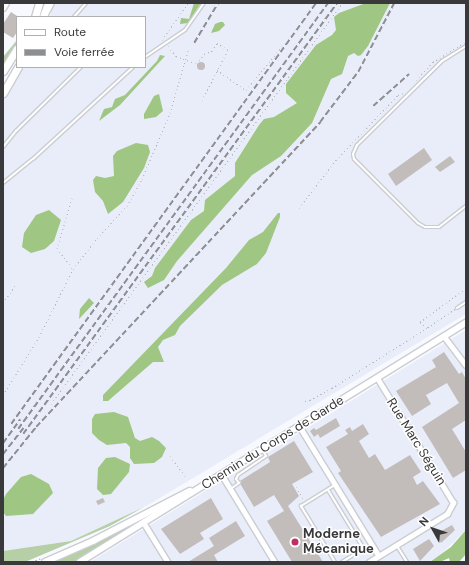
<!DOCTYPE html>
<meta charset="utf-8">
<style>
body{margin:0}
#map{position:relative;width:469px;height:565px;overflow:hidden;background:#f7f9fe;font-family:"DM Sans",sans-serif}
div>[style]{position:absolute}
.built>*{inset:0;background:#e8edf9}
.green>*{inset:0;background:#b6cfa6}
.forest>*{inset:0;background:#9fc683}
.building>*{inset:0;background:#c2bdba}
.round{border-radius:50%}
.path>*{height:1px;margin-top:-0.5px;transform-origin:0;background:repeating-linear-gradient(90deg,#afb1b5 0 1px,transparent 0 4px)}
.roads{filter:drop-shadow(1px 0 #cbcdd2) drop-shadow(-1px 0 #cbcdd2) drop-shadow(0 1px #cbcdd2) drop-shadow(0 -1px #cbcdd2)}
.service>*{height:2px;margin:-1px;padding:0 1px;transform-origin:1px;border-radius:1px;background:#fff}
.minor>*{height:4.5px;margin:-2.25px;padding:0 2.25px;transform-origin:2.25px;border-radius:2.25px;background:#fff}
.tertiary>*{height:5.5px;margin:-2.75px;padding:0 2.75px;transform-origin:2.75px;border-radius:2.75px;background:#fff}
.primary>*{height:7px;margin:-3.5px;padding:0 3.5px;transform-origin:3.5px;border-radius:3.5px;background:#fff}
.rail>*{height:1.5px;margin-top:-0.75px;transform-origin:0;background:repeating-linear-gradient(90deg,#8d8e91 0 6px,transparent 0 9px)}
.dots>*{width:11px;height:11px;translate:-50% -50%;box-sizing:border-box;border:2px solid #fff;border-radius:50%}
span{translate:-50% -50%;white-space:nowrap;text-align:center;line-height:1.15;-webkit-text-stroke:3px #fff;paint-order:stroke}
.street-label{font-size:13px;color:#39393b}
.poi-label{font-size:13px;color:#39393b;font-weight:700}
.left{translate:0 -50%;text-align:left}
.frame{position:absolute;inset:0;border:4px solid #39393b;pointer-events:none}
.legend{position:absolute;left:16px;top:16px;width:130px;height:52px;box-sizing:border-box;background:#fff;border:1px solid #b0b0b1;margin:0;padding:5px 7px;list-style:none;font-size:12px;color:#39393b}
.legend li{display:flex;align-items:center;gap:8px;height:20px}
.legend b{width:20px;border:1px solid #b0b0b1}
.north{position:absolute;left:413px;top:509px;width:40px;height:40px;-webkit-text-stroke:3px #fff;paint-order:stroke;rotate:310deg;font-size:11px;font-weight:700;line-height:16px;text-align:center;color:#39393b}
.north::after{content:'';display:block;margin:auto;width:14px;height:18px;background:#39393b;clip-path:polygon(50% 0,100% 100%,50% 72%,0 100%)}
</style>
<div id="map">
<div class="built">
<div style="clip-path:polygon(53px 3px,466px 3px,466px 314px,148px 505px,71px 541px,3px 551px,3px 99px,22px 67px,145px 67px,145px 17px,50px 17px)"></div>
<div style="clip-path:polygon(466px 330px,466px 530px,433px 562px,90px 562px)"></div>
</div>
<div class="green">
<div style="clip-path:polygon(17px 40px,17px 47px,3px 68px,3px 57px)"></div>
<div style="clip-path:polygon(144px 507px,110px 526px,25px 562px,3px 562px,3px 551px,71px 541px)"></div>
<div style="clip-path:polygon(146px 516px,147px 518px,75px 562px,53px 562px)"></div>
</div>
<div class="forest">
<div style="clip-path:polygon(194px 3px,201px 3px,188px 23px,180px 24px,181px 18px,189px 19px)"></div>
<div style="clip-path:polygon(366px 3px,390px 3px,368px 46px,361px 55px,358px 56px,354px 53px,348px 56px,342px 74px,331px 79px,312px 123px,281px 156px,252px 175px,177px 261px,164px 280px,148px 288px,144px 282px,152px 276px,155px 268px,191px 220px,204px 211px,205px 200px,235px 176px,235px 163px,259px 125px,264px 119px,274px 117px,297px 103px,286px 93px,286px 84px,316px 45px,332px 35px,336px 30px,334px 17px,339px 13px)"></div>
<div style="clip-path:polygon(220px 22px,223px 22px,225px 25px,219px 31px,211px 33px,215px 24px)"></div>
<div style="clip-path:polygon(160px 55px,165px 56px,120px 105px,99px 121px,104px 109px,112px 107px,115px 99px,125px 95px,157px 61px)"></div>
<div style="clip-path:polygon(159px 94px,163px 111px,156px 117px,144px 119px,144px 114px,154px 96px)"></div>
<div style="clip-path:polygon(136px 143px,148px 145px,150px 152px,144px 168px,123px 202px,108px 214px,103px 201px,95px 192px,93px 180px,96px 176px,105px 178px,114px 176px,113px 156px,117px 151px)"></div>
<div style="clip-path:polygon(49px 210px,61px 220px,54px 241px,45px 249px,31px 253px,22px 247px,24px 233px,36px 215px)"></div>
<div style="clip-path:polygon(278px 213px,280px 213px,280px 217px,266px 253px,257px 264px,222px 285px,180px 326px,175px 335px,163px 340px,158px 347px,164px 362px,153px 362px,108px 401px,103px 401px,103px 395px,226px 268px,249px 240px,263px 232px)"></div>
<div style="clip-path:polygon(89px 298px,94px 303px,79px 319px,80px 309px)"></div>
<div style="clip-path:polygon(114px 412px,128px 417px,135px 438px,140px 441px,152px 437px,159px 441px,166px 448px,162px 457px,154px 463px,134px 464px,130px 458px,130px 447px,126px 443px,107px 445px,99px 440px,92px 433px,92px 419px,95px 414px)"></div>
<div style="clip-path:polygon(115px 457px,130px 464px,129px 472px,111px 494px,103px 495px,97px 489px,98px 468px,106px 458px)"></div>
<div style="clip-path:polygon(31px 474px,49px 484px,53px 493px,33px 514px,6px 516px,3px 512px,3px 500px,6px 494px,21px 477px)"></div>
<div style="clip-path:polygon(466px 530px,466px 554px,459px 562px,450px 562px,449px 558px,440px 562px,430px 562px,451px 547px)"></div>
</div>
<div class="building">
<div style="clip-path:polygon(11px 12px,17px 16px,17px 32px,13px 38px,3px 32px,3px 24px)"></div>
<div class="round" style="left:197px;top:62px;width:8px;height:8px"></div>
<div style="clip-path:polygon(424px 148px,432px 160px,396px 186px,388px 174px)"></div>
<div style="clip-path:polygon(450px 156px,455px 162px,440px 172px,435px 167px)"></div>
<div style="clip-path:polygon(444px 352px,459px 374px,462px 372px,466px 379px,466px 420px,452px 429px,466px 452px,466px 470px,453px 478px,422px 427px,459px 403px,447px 383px,426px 395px,431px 404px,412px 416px,396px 391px,436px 367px,432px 360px)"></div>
<div style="clip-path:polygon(336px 418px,340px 426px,320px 438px,318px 434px,314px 437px,310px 431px,314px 428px,316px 430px)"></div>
<div style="clip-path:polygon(363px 424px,369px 434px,359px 441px,369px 458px,375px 454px,385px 470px,410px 455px,421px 472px,413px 477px,417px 485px,423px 481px,440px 504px,381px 537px,338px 473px,341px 471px,326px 447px,348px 434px,345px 430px,350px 427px,352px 431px)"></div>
<div style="clip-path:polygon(294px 441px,313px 472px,292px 484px,299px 496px,288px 506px,323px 562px,292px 562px,267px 521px,284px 511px,274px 495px,254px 507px,241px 485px,240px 481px,270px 462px,268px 457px)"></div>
<div style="clip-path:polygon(103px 498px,105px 502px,98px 505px,96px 501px)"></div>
<div style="clip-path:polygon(211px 498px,223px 519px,200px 533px,204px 539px,180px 554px,161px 529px)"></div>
<div style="clip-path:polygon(236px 521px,245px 536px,214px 555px,218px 562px,188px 562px,214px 546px,209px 538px)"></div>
<div style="clip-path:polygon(452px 525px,455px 530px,441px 543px,436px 534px)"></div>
<div style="clip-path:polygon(429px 539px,434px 546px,420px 561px,413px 549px)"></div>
</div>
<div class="path">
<div style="left:162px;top:40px;width:45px;rotate:-54.9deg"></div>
<div style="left:168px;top:46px;width:13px;rotate:51deg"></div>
<div style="left:176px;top:56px;width:22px;rotate:21deg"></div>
<div style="left:197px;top:64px;width:12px;rotate:-55deg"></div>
<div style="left:204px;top:54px;width:9px;rotate:-21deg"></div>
<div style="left:212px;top:51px;width:9px;rotate:-58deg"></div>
<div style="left:217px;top:43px;width:13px;rotate:32deg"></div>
<div style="left:228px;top:50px;width:56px;rotate:117.5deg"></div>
<div style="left:217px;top:70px;width:35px;rotate:35deg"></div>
<div style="left:246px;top:90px;width:60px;rotate:-50.4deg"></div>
<div style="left:416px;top:80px;width:25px;rotate:-47deg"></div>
<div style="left:433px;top:62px;width:39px;rotate:-32deg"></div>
<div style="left:72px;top:198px;width:52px;rotate:106.7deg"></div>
<div style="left:57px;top:248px;width:26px;rotate:53deg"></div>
<div style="left:299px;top:208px;width:61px;rotate:-52.4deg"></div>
<div style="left:336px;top:160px;width:90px;rotate:-46.4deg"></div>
<div style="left:398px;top:95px;width:6px;rotate:-18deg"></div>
<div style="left:3px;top:303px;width:21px;rotate:-55deg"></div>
<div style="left:455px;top:309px;width:34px;rotate:146deg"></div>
<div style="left:427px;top:328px;width:9px;rotate:-139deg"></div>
<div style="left:420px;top:322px;width:57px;rotate:-36.5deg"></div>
<div style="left:3px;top:395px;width:68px;rotate:-58.2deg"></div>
<div style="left:39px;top:337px;width:76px;rotate:-63.4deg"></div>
<div style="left:73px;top:269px;width:39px;rotate:-52deg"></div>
<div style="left:97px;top:238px;width:44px;rotate:-46.8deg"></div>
<div style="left:127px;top:206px;width:31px;rotate:-61deg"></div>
<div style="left:142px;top:179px;width:72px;rotate:-67deg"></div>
<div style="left:170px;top:113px;width:65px;rotate:-73.8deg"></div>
<div style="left:305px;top:401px;width:5px;rotate:-11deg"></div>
<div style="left:310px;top:400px;width:25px;rotate:-29deg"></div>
<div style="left:332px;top:388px;width:112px;rotate:-32.3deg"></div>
<div style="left:51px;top:404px;width:495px;rotate:-54deg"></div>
<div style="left:170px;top:456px;width:25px;rotate:53deg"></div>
<div style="left:296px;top:487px;width:15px;rotate:58deg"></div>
<div style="left:32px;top:562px;width:10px;rotate:-24deg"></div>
<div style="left:449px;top:562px;width:25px;rotate:-47deg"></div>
</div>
<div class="roads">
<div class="service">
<div style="left:49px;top:11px;width:9px;rotate:-63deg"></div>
<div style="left:74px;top:17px;width:18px;rotate:-49deg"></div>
<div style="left:466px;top:46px;width:28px;rotate:148deg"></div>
<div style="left:442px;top:61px;width:120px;rotate:135.3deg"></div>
<div style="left:357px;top:145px;width:10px;rotate:114deg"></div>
<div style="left:353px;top:154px;width:5px;rotate:79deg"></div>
<div style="left:354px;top:159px;width:91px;rotate:45deg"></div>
<div style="left:418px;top:223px;width:8px;rotate:30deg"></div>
<div style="left:425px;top:227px;width:14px"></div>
<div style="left:439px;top:227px;width:34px;rotate:-38deg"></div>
<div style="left:145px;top:57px;width:48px;rotate:-34deg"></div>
<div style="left:185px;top:30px;width:33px;rotate:-55deg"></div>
<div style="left:3px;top:147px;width:21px;rotate:-51deg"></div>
<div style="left:16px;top:131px;width:91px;rotate:-44.6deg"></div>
<div style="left:3px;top:183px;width:38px;rotate:-39deg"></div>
<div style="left:33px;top:159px;width:136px;rotate:-42.6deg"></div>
<div style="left:457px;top:308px;width:11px;rotate:-34deg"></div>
<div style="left:232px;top:488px;width:9px;rotate:-36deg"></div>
<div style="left:239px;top:483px;width:5px;rotate:-127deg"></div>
<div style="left:236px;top:479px;width:4px;rotate:-63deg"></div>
<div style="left:238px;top:475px;width:34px;rotate:-34deg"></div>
<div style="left:266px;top:456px;width:6px;rotate:-121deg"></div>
<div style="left:328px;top:490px;width:66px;rotate:58.7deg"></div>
<div style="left:362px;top:546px;width:5px;rotate:112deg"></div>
<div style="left:360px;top:551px;width:21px;rotate:149deg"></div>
<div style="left:397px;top:546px;width:19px;rotate:58deg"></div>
<div style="left:335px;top:562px;width:66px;rotate:-121.3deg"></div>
<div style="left:301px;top:506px;width:40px;rotate:-32deg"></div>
</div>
<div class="minor">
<div style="left:3px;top:8px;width:6px;rotate:-59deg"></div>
<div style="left:444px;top:336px;width:36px;rotate:53deg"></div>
<div style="left:300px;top:427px;width:151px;rotate:58.5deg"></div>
<div style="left:222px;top:475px;width:102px;rotate:58.7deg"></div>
<div style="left:144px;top:523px;width:46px;rotate:58.4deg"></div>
<div style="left:369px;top:562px;width:92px;rotate:-31.6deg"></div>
<div style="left:447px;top:514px;width:13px;rotate:-61deg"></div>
<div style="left:453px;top:503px;width:146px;rotate:-121.3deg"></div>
</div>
<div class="tertiary">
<div style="left:45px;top:562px;width:52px;rotate:-23.6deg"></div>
<div style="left:93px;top:541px;width:109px;rotate:-27.3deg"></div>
<div style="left:80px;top:562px;width:454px;rotate:-31.8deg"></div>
</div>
<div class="primary">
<div style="left:35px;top:17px;width:15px;rotate:-74deg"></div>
<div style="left:43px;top:17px;width:15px;rotate:-70deg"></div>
<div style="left:3px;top:71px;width:26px;rotate:-58deg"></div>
<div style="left:3px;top:93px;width:30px;rotate:-60deg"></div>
</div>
</div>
<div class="rail">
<div style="left:194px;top:43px;width:47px;rotate:-59deg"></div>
<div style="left:373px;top:106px;width:48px;rotate:-41.6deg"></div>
<div style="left:11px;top:424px;width:520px;rotate:-54.08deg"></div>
<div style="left:18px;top:429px;width:527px;rotate:-53.96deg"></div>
<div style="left:23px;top:434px;width:533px;rotate:-53.93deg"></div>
<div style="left:3px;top:443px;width:29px;rotate:-54deg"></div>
<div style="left:3px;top:454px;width:36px;rotate:-52deg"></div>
<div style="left:3px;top:468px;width:53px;rotate:-51.2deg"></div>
<div style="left:36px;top:427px;width:417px;rotate:-47deg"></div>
<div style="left:320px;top:122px;width:63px;rotate:-52.8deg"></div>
<div style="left:358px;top:72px;width:78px;rotate:-62.4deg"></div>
</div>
<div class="dots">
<div style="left:295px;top:542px;background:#bd3064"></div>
</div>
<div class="street-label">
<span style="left:416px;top:442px;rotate:58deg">Rue Marc Séguin</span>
<span style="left:273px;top:443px;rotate:-32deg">Chemin du Corps de Garde</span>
</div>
<div class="poi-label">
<span class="left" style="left:303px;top:542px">Moderne<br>Mécanique</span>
</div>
<div class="frame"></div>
<ul class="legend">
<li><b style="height:5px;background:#fff"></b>Route</li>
<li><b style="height:5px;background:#8d8e91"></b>Voie ferrée</li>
</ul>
<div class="north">N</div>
</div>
